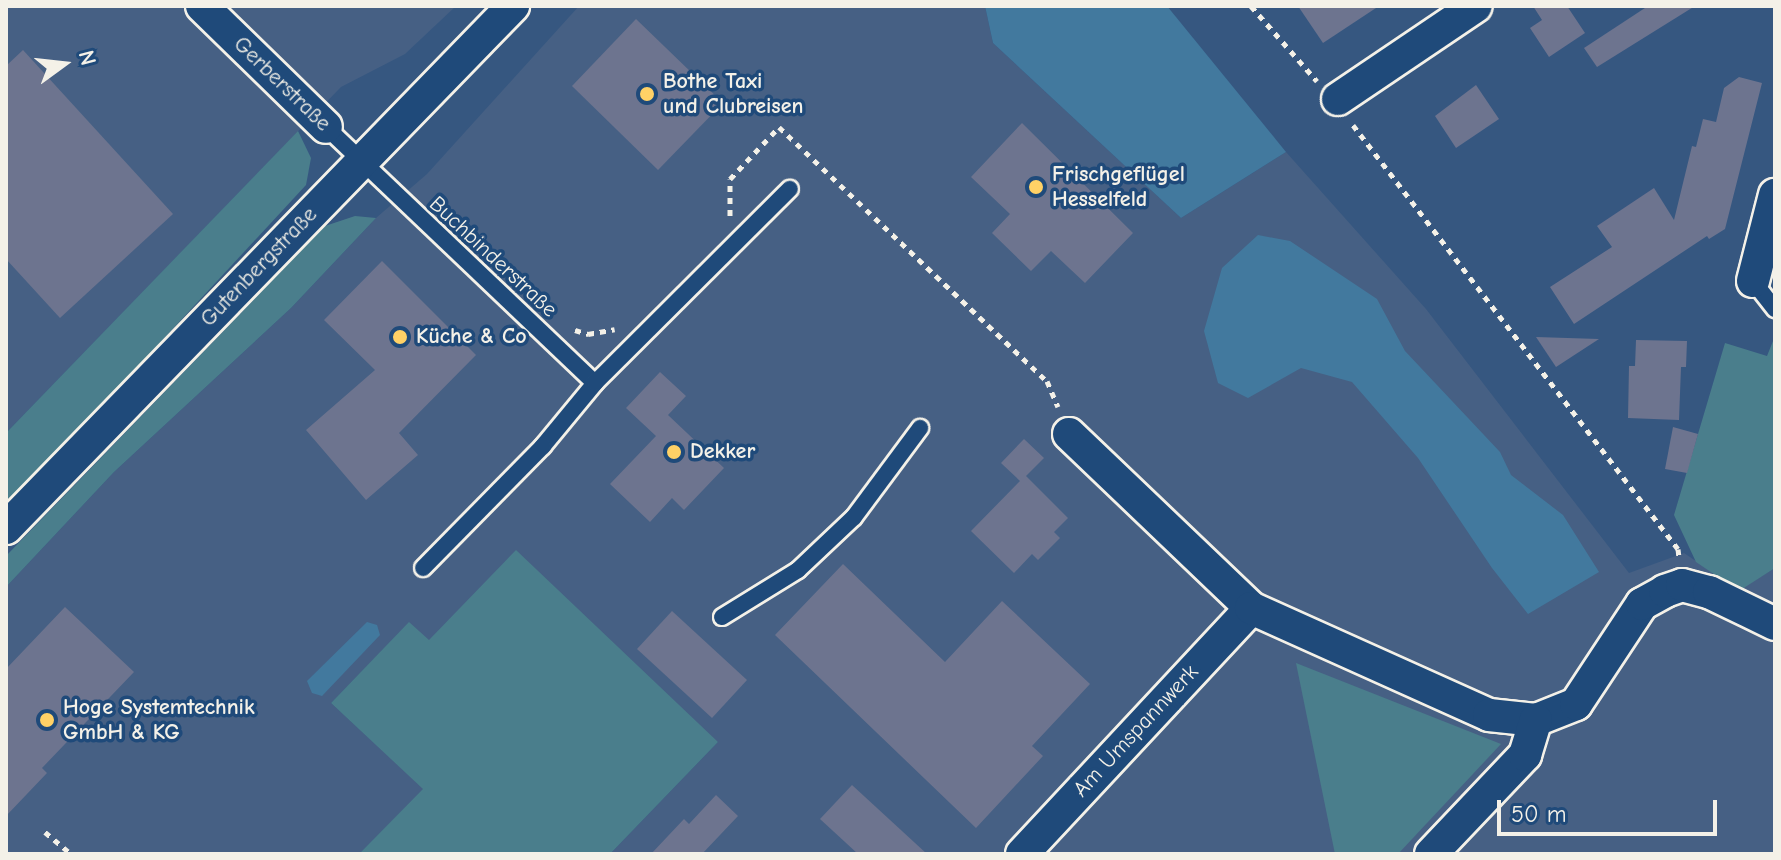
<!DOCTYPE html>
<meta charset="utf-8">
<style>
body{margin:0}
#map{position:relative;width:1781px;height:860px;overflow:hidden;background:#365780;font-family:"Comic Neue",sans-serif}
div>[style]{position:absolute}
.built>*{inset:0;background:#466084}
.green>*{inset:0;background:#4a7e8c}
.water>*{inset:0;background:#42799e}
.building>*{inset:0;background:#6d748f}
.path>*{height:5px;margin-top:-2.5px;transform-origin:0;background:repeating-linear-gradient(90deg,#f4f1e8 0 6px,transparent 0 12px)}
.roads{filter:drop-shadow(2px 0 #f4f1e8) drop-shadow(-2px 0 #f4f1e8) drop-shadow(0 2px #f4f1e8) drop-shadow(0 -2px #f4f1e8)}
.service>*{height:16px;margin:-8px;padding:0 8px;transform-origin:8px;border-radius:8px;background:#1f4a7a}
.minor>*{height:32px;margin:-16px;padding:0 16px;transform-origin:16px;border-radius:16px;background:#1f4a7a}
.dots>*{width:22px;height:22px;translate:-50% -50%;box-sizing:border-box;border:4px solid #1f4a7a;border-radius:50%}
span{translate:-50% -50%;white-space:nowrap;text-align:center;line-height:1.15;-webkit-text-stroke:7px #1f4a7a;paint-order:stroke}
.poi-label{font-size:22px;color:#f4f1e8;font-weight:700}
.left{translate:0 -50%;text-align:left}
.street-label{font-size:22px;color:#f4f1e8}
.frame{position:absolute;inset:0;border:8px solid #f4f1e8;pointer-events:none}
.north{position:absolute;left:24px;top:24px;width:80px;height:80px;-webkit-text-stroke:6px #1f4a7a;paint-order:stroke;rotate:75deg;font-size:22px;font-weight:700;line-height:32px;text-align:center;color:#f4f1e8}
.north::after{content:'';display:block;margin:auto;width:28px;height:36px;background:#f4f1e8;clip-path:polygon(50% 0,100% 100%,50% 72%,0 100%)}
.scale{position:absolute;left:1497px;top:800px;width:220px;height:36px;box-sizing:border-box;border:4px solid #f4f1e8;border-top:0;padding-left:10px;font-size:24px;line-height:28px;white-space:nowrap;color:#f4f1e8;-webkit-text-stroke:6px #1f4a7a;paint-order:stroke}
</style>
<div id="map">
<div class="built">
<div style="clip-path:polygon(6px 6px,456px 6px,405px 54px,341px 87px,6px 433px)"></div>
<div style="clip-path:polygon(579px 6px,985px 6px,993px 43px,1181px 218px,1286px 152px,1426px 309px,1629px 573px,1684px 553px,1739px 590px,1775px 568px,1775px 854px,610px 854px,718px 742px,428px 641px,409px 623px,331px 703px,424px 789px,359px 854px,6px 854px,6px 587px,114px 472px,291px 308px,376px 218px,427px 174px)"></div>
</div>
<div class="green">
<div style="clip-path:polygon(298px 131px,311px 158px,306px 185px,6px 509px,6px 433px)"></div>
<div style="clip-path:polygon(355px 216px,376px 218px,291px 308px,114px 472px,6px 587px,6px 556px,325px 226px)"></div>
<div style="clip-path:polygon(1775px 336px,1775px 568px,1739px 591px,1696px 562px,1674px 515px,1725px 343px,1767px 356px)"></div>
<div style="clip-path:polygon(516px 550px,718px 742px,610px 854px,359px 854px,423px 789px,331px 703px,409px 622px,429px 640px)"></div>
<div style="clip-path:polygon(1296px 663px,1501px 744px,1398px 854px,1335px 854px)"></div>
</div>
<div class="water">
<div style="clip-path:polygon(985px 6px,1167px 6px,1286px 152px,1181px 218px,993px 43px)"></div>
<div style="clip-path:polygon(1258px 235px,1290px 241px,1377px 299px,1405px 351px,1500px 452px,1511px 475px,1563px 515px,1599px 572px,1528px 614px,1492px 568px,1418px 458px,1352px 382px,1301px 368px,1248px 398px,1218px 383px,1204px 331px,1222px 268px)"></div>
<div style="clip-path:polygon(367px 622px,377px 625px,380px 635px,322px 696px,312px 693px,307px 681px)"></div>
</div>
<div class="building">
<div style="clip-path:polygon(1298px 6px,1379px 6px,1323px 43px)"></div>
<div style="clip-path:polygon(1533px 6px,1567px 6px,1585px 33px,1549px 57px,1530px 28px,1542px 20px)"></div>
<div style="clip-path:polygon(1648px 6px,1695px 6px,1597px 67px,1584px 48px)"></div>
<div style="clip-path:polygon(636px 19px,723px 103px,658px 170px,572px 86px)"></div>
<div style="clip-path:polygon(23px 50px,173px 214px,60px 318px,6px 259px,6px 66px)"></div>
<div style="clip-path:polygon(1739px 77px,1762px 83px,1725px 229px,1709px 239px,1707px 236px,1574px 324px,1550px 287px,1612px 247px,1597px 226px,1654px 188px,1674px 220px,1692px 146px,1696px 147px,1703px 119px,1716px 122px,1724px 88px)"></div>
<div style="clip-path:polygon(1476px 85px,1499px 119px,1456px 148px,1435px 116px)"></div>
<div style="clip-path:polygon(1022px 123px,1133px 233px,1085px 283px,1051px 251px,1031px 271px,992px 233px,1010px 214px,971px 177px)"></div>
<div style="clip-path:polygon(382px 261px,476px 355px,399px 433px,418px 455px,366px 500px,306px 430px,375px 370px,324px 320px)"></div>
<div style="clip-path:polygon(1536px 337px,1599px 339px,1556px 367px)"></div>
<div style="clip-path:polygon(1636px 340px,1687px 341px,1686px 367px,1681px 367px,1679px 420px,1628px 418px,1629px 366px,1635px 366px)"></div>
<div style="clip-path:polygon(660px 372px,686px 396px,668px 415px,724px 468px,684px 510px,672px 498px,650px 522px,610px 484px,656px 436px,626px 408px)"></div>
<div style="clip-path:polygon(1673px 427px,1698px 434px,1687px 473px,1665px 469px)"></div>
<div style="clip-path:polygon(1024px 439px,1044px 458px,1026px 476px,1068px 518px,1054px 532px,1060px 538px,1038px 560px,1032px 554px,1014px 573px,971px 531px,1020px 481px,1001px 463px)"></div>
<div style="clip-path:polygon(843px 564px,945px 662px,1002px 601px,1090px 684px,1032px 746px,1043px 756px,976px 828px,775px 635px)"></div>
<div style="clip-path:polygon(65px 607px,134px 672px,42px 768px,47px 773px,6px 816px,6px 669px)"></div>
<div style="clip-path:polygon(672px 611px,747px 680px,712px 718px,637px 649px)"></div>
<div style="clip-path:polygon(852px 785px,927px 854px,858px 854px,820px 819px)"></div>
<div style="clip-path:polygon(716px 795px,738px 816px,702px 854px,651px 854px,684px 819px,689px 824px)"></div>
</div>
<div class="path">
<div style="left:1251px;top:6px;width:100px;rotate:48.7deg"></div>
<div style="left:1353px;top:125px;width:534px;rotate:52.53deg"></div>
<div style="left:1678px;top:549px;width:8px;rotate:83deg"></div>
<div style="left:730px;top:216px;width:37px;rotate:-90deg"></div>
<div style="left:730px;top:179px;width:71px;rotate:-46.7deg"></div>
<div style="left:779px;top:127px;width:369px;rotate:43.5deg"></div>
<div style="left:1047px;top:381px;width:28px;rotate:67deg"></div>
<div style="left:575px;top:330px;width:14px;rotate:17deg"></div>
<div style="left:588px;top:334px;width:27px;rotate:-10deg"></div>
<div style="left:45px;top:832px;width:34px;rotate:40deg"></div>
</div>
<div class="roads">
<div class="service">
<div style="left:326px;top:127px;width:371px;rotate:43.6deg"></div>
<div style="left:595px;top:383px;width:82px;rotate:129.5deg"></div>
<div style="left:543px;top:446px;width:171px;rotate:134.5deg"></div>
<div style="left:1753px;top:281px;width:36px;rotate:52deg"></div>
<div style="left:595px;top:383px;width:275px;rotate:-44.9deg"></div>
<div style="left:722px;top:617px;width:89px;rotate:-31.7deg"></div>
<div style="left:798px;top:570px;width:77px;rotate:-43.4deg"></div>
<div style="left:854px;top:517px;width:111px;rotate:-53.4deg"></div>
</div>
<div class="minor">
<div style="left:202px;top:6px;width:173px;rotate:44.3deg"></div>
<div style="left:1338px;top:99px;width:166px;rotate:-34deg"></div>
<div style="left:1753px;top:281px;width:89px;rotate:-75.7deg"></div>
<div style="left:1069px;top:434px;width:252px;rotate:43.7deg"></div>
<div style="left:6px;top:528px;width:728px;rotate:-45.84deg"></div>
<div style="left:1022px;top:854px;width:336px;rotate:-47deg"></div>
<div style="left:1251px;top:608px;width:261px;rotate:24.2deg"></div>
<div style="left:1489px;top:715px;width:47px;rotate:6.1deg"></div>
<div style="left:1536px;top:720px;width:43px;rotate:-21.8deg"></div>
<div style="left:1576px;top:704px;width:120px;rotate:-56.6deg"></div>
<div style="left:1642px;top:604px;width:26px;rotate:-29deg"></div>
<div style="left:1665px;top:591px;width:18px;rotate:-19deg"></div>
<div style="left:1682px;top:585px;width:28px;rotate:15deg"></div>
<div style="left:1709px;top:592px;width:73px;rotate:25.9deg"></div>
<div style="left:1431px;top:854px;width:137px;rotate:-46.5deg"></div>
<div style="left:1525px;top:755px;width:37px;rotate:-73deg"></div>
</div>
</div>
<div class="dots">
<div style="left:647px;top:94px;background:#ffd166"></div>
<div style="left:1036px;top:187px;background:#ffd166"></div>
<div style="left:400px;top:337px;background:#ffd166"></div>
<div style="left:674px;top:452px;background:#ffd166"></div>
<div style="left:47px;top:720px;background:#ffd166"></div>
</div>
<div class="poi-label">
<span class="left" style="left:663px;top:94px">Bothe Taxi<br>und Clubreisen</span>
<span class="left" style="left:1052px;top:187px">Frischgeflügel<br>Hesselfeld</span>
<span class="left" style="left:416px;top:337px">Küche &amp; Co</span>
<span class="left" style="left:690px;top:452px">Dekker</span>
<span class="left" style="left:63px;top:720px">Hoge Systemtechnik<br>GmbH &amp; KG</span>
</div>
<div class="street-label">
<span style="left:282px;top:84px;rotate:44deg">Gerberstraße</span>
<span style="left:493px;top:257px;rotate:43deg">Buchbinderstraße</span>
<span style="left:259px;top:267px;rotate:-46deg">Gutenbergstraße</span>
<span style="left:1136px;top:731px;rotate:-47deg">Am Umspannwerk</span>
</div>
<div class="frame"></div>
<div class="north">N</div>
<div class="scale">50 m</div>
</div>
